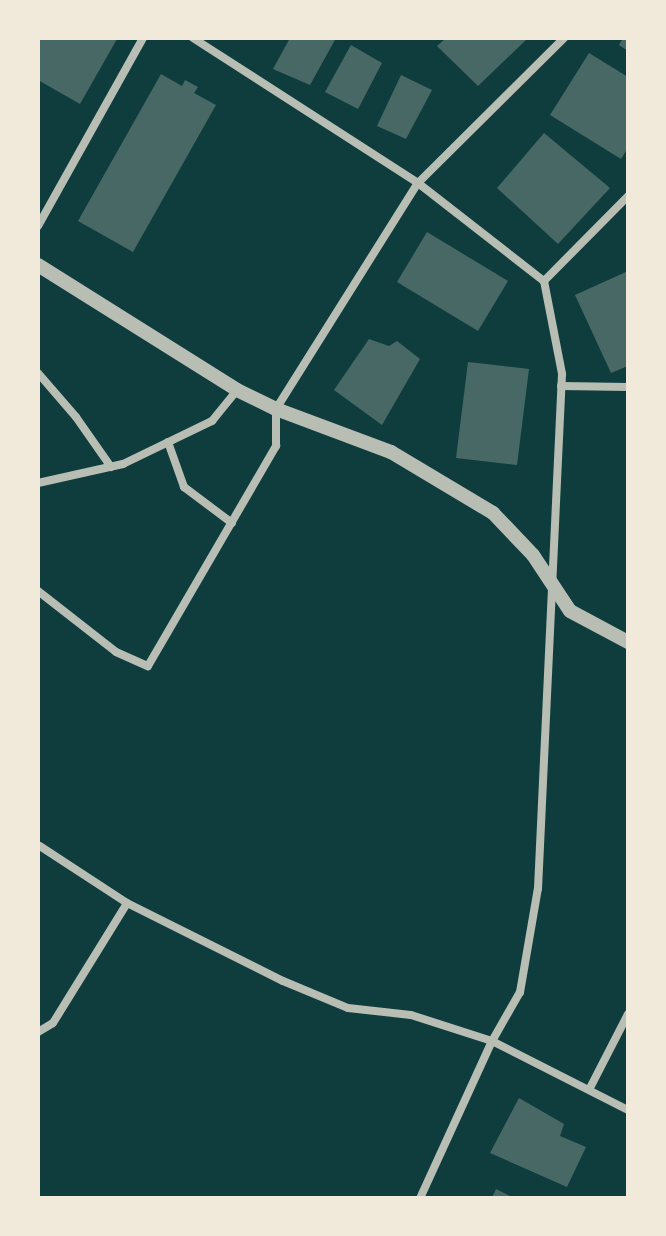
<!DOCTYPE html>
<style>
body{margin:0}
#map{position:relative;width:666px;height:1236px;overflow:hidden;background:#0f3d3e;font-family:Karla,sans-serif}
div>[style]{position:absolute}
.building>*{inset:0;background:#486865}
.minor>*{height:8px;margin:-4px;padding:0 4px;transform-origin:4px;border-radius:4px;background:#b8beb3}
.tertiary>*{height:14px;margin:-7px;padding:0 7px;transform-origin:7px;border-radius:7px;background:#b8beb3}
span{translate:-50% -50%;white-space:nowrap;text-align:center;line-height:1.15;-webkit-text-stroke:6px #f1e9da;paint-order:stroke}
.frame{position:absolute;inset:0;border:40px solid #f1e9da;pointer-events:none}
</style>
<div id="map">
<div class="building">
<div style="clip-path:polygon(38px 38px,115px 38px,117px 39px,80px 104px,38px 80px)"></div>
<div style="clip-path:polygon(290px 38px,336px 38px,310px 85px,273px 69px)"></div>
<div style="clip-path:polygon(446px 38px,528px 38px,478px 86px,437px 46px)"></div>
<div style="clip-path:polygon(623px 38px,628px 38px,628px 51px,619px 45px)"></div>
<div style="clip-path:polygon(351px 45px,382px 63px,358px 109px,325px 92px)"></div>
<div style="clip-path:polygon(589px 53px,628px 77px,628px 148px,621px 159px,550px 115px)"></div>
<div style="clip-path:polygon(161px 74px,182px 86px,185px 80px,198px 87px,194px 93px,216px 105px,133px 252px,78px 221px)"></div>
<div style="clip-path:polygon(401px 75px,432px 90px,406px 139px,377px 126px)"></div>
<div style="clip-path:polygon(544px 133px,610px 188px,558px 244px,497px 188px)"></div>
<div style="clip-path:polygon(427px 232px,508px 281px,478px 331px,397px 282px)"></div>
<div style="clip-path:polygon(628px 271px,628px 366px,611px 373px,575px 295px)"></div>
<div style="clip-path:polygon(369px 339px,389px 346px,397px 341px,420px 359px,382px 425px,334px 390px)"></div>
<div style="clip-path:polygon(468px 362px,529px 369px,517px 465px,456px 458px)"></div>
<div style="clip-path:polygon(519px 1098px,564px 1124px,560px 1136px,586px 1147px,567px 1187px,490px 1153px)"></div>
<div style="clip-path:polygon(496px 1189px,514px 1198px,492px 1198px)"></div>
</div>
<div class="minor">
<div style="left:193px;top:38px;width:268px;rotate:32.8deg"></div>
<div style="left:418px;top:183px;width:160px;rotate:37.9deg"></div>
<div style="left:544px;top:281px;width:95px;rotate:79deg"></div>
<div style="left:562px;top:374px;width:515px;rotate:92.67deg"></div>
<div style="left:538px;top:888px;width:106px;rotate:99.8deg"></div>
<div style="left:520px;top:992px;width:56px;rotate:119.7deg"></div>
<div style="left:492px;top:1041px;width:173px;rotate:114.6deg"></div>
<div style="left:38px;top:226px;width:215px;rotate:-60.8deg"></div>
<div style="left:544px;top:281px;width:120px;rotate:-45.3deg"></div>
<div style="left:38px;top:373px;width:58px;rotate:49.2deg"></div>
<div style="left:76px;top:417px;width:61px;rotate:55deg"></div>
<div style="left:561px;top:386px;width:67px;rotate:0.9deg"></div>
<div style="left:168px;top:442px;width:48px;rotate:70.4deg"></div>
<div style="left:184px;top:487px;width:60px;rotate:36.9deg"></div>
<div style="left:38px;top:483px;width:87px;rotate:-12.6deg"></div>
<div style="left:123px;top:464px;width:99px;rotate:-25.8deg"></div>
<div style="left:212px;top:421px;width:40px;rotate:-51deg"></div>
<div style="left:38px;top:591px;width:99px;rotate:38deg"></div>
<div style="left:116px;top:652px;width:35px;rotate:24deg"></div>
<div style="left:148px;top:666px;width:255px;rotate:-59.8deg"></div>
<div style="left:276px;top:446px;width:37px;rotate:-90deg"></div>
<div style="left:276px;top:409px;width:267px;rotate:-57.9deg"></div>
<div style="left:418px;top:183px;width:206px;rotate:-44.8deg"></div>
<div style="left:127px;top:903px;width:174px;rotate:26.6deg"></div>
<div style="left:283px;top:981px;width:70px;rotate:22.6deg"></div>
<div style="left:348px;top:1008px;width:63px;rotate:6.3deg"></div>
<div style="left:411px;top:1015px;width:85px;rotate:17.8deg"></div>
<div style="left:492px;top:1041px;width:153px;rotate:26.9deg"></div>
<div style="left:38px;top:1032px;width:17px;rotate:-31deg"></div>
<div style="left:53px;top:1023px;width:141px;rotate:-58.3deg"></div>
<div style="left:127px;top:903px;width:104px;rotate:-146.8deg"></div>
<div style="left:590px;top:1088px;width:83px;rotate:-62.8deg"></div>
</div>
<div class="tertiary">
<div style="left:38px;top:265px;width:235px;rotate:32.1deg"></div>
<div style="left:237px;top:390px;width:43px;rotate:26deg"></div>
<div style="left:276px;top:409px;width:123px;rotate:20.5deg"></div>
<div style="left:391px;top:452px;width:119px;rotate:30.9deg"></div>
<div style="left:493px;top:513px;width:58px;rotate:46.4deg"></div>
<div style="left:533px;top:555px;width:67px;rotate:56.5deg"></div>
<div style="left:570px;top:611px;width:66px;rotate:28.1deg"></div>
</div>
<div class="frame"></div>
</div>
